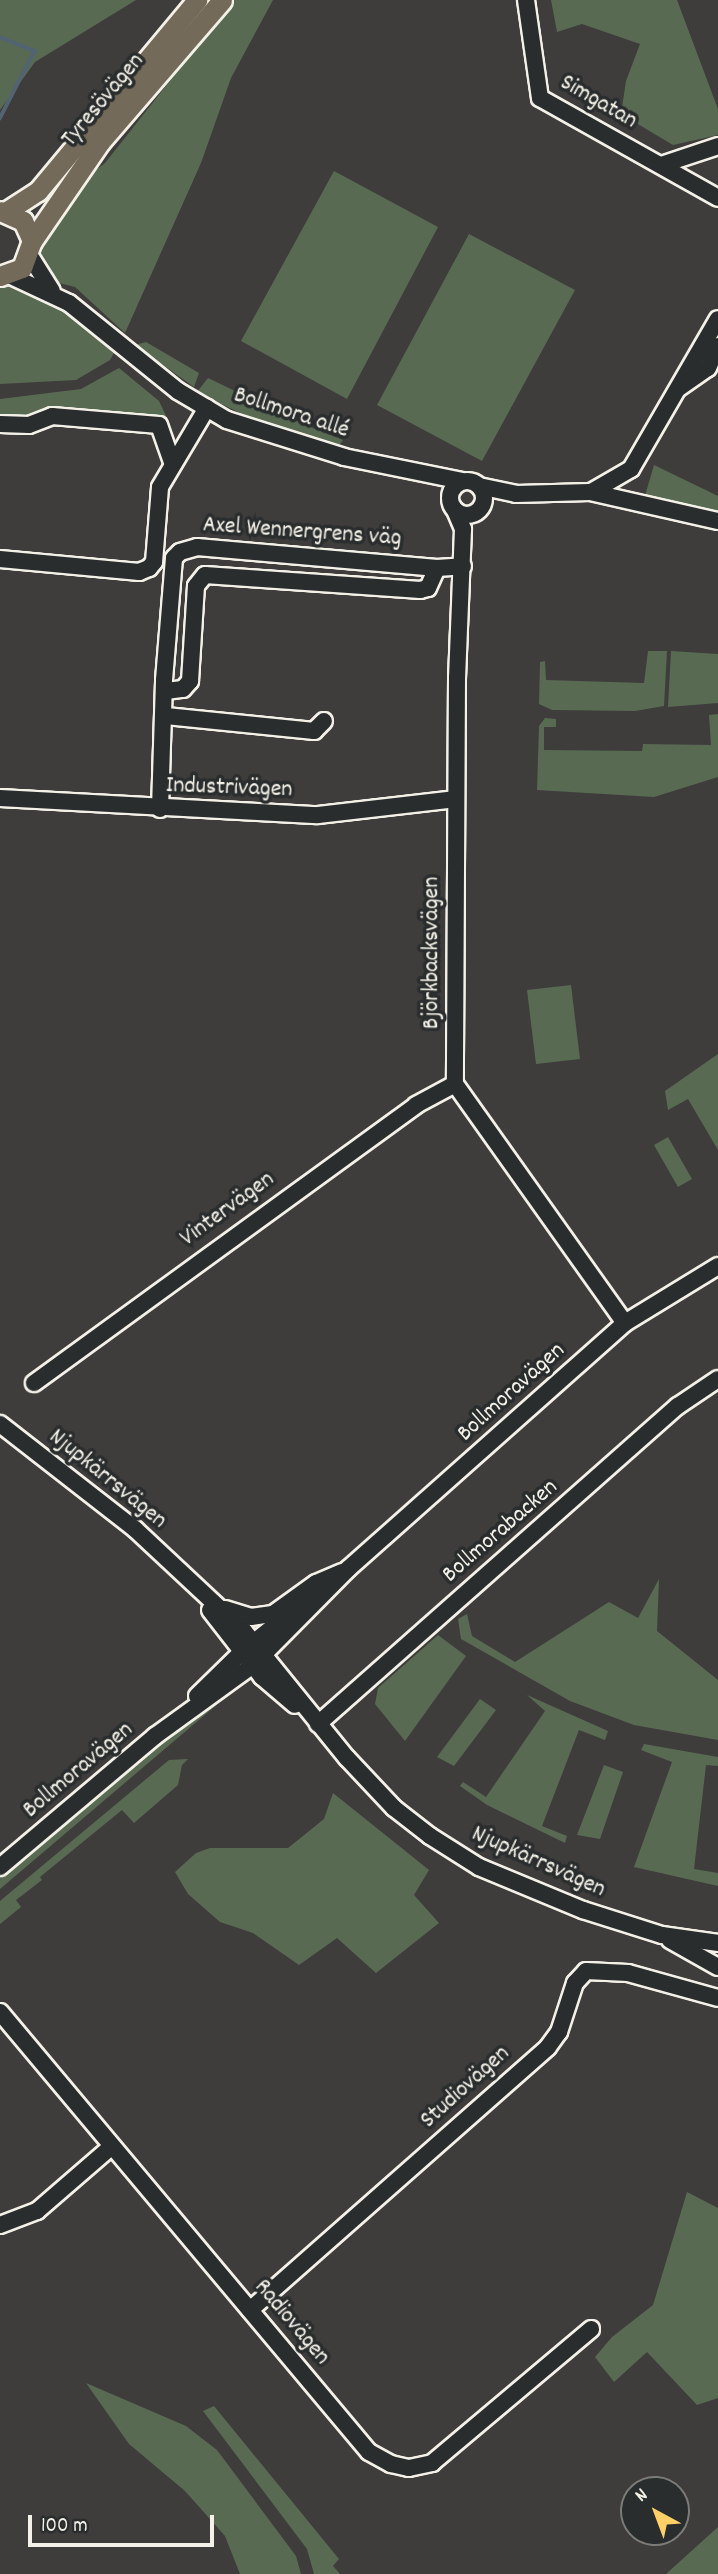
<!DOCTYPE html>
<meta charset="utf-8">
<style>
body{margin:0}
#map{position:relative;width:718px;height:2574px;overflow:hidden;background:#3f3c3c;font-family:Dekko,sans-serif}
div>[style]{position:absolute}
.green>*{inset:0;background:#596a53}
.stream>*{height:3.5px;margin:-1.75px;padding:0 1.75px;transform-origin:1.75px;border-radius:1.75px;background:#526474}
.roads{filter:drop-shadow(2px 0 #f4f1e8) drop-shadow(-2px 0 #f4f1e8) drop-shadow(0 2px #f4f1e8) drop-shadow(0 -2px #f4f1e8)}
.minor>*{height:16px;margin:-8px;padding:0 8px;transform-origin:8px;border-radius:8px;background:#2a2d2e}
.minor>.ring{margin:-8px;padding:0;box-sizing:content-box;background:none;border:16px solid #2a2d2e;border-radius:50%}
.major>*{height:19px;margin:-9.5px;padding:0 9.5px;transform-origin:9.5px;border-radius:9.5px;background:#746a5a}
span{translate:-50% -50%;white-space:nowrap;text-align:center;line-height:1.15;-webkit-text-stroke:7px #2a2d2e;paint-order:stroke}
.street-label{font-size:24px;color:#f4f1e8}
.north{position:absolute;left:620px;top:2476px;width:70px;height:70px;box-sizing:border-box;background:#2a2d2e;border:2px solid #7b7b78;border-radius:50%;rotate:319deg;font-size:19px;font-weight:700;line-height:28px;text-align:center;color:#f4f1e8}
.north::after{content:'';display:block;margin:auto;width:24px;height:32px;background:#ffd166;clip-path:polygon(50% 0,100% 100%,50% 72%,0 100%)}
.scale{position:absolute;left:28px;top:2515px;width:186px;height:32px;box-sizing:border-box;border:4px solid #f4f1e8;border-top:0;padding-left:9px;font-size:21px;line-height:24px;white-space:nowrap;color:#f4f1e8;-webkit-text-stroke:5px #2a2d2e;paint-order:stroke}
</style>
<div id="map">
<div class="green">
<div style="clip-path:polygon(0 0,136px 0,35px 62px,0 110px)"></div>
<div style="clip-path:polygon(234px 0,273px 0,231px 78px,201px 163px,125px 333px,75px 287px,59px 283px,45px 271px,38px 240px,78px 184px,105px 163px)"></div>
<div style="clip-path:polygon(551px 0,677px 0,718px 109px,718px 135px,673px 145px,621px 114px,626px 81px,640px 44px,582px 24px,557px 32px)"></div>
<div style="clip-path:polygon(334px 171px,438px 227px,347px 399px,241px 341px)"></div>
<div style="clip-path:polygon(469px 234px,575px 290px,482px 461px,377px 405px)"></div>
<div style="clip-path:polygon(0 279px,30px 289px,69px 313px,114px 353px,110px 360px,76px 380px,0 384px)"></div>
<div style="clip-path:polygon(146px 342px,199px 373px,194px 387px,135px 345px)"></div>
<div style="clip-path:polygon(119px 368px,159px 401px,168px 420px,164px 424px,125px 413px,46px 409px,27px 418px,0 417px,0 399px,81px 389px)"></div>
<div style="clip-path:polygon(208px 378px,308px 426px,343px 440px,339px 446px,242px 414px,197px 392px)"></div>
<div style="clip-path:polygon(654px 465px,718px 496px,718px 514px,644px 499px)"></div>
<div style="clip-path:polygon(648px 651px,667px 651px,664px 706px,635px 711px,552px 710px,539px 704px,540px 662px,545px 661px,546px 680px,644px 683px)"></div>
<div style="clip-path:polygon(671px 651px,718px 654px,718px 703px,668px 707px)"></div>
<div style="clip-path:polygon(718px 714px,718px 777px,654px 797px,537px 790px,539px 726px,545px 718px,556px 719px,556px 727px,544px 727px,544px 750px,642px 751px,643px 744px,711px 745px,709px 715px)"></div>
<div style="clip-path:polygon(571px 985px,580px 1059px,536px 1064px,527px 990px)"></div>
<div style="clip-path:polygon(718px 1054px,718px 1150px,688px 1099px,668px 1110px,665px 1091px)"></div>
<div style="clip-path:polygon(668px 1137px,692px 1179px,678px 1187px,654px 1145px)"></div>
<div style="clip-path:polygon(659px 1579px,657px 1631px,718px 1680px,718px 1740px,634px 1725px,570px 1701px,461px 1639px,458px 1619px,467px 1614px,472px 1636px,515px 1662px,609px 1602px,638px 1618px)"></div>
<div style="clip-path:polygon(438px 1635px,466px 1656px,405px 1741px,375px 1704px,378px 1688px)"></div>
<div style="clip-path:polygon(237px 1681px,240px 1685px,0 1889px,0 1876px)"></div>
<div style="clip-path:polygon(527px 1695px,608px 1731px,605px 1740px,579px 1730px,542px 1826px,567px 1836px,565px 1843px,487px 1805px,460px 1786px,463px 1782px,486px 1797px,545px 1711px)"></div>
<div style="clip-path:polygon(480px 1699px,496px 1710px,454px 1766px,437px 1757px)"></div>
<div style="clip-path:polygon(644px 1744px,718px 1757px,718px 1766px,706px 1765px,694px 1869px,718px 1873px,718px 1886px,634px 1867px,672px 1762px,641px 1750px)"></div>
<div style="clip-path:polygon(188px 1759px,182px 1765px,178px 1785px,134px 1823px,122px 1810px,40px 1877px,42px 1880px,16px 1900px,21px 1907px,0 1924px,0 1901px,169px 1760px)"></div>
<div style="clip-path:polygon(604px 1765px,623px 1772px,600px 1839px,577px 1835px)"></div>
<div style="clip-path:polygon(333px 1793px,429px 1870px,414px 1895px,439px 1923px,376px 1973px,337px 1938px,299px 1965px,253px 1933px,220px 1922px,188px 1894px,175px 1872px,196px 1853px,210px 1848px,288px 1848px,324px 1819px)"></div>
<div style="clip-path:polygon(687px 2192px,718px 2208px,718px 2398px,697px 2405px,647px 2352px,614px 2382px,595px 2357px,612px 2337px,653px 2305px)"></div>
<div style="clip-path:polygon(86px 2383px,186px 2426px,217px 2450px,296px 2556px,301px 2574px,240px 2574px,225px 2536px,185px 2491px,129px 2444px)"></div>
<div style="clip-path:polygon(214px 2406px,339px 2559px,333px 2566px,340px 2574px,314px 2574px,307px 2549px,203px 2411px)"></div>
<div style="clip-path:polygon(718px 2527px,718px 2574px,666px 2574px)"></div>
</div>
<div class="stream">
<div style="left:0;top:37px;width:38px;rotate:22deg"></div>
<div style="left:35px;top:51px;width:76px;rotate:117.2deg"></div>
</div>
<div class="roads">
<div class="minor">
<div style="left:526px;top:0;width:99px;rotate:81.9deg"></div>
<div style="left:540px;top:98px;width:204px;rotate:29.3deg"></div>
<div style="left:661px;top:165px;width:60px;rotate:-18.4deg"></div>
<div style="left:30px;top:256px;width:41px;rotate:57.8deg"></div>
<div style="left:9px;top:275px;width:66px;rotate:25deg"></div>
<div style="left:69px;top:303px;width:140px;rotate:38.9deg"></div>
<div style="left:178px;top:391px;width:57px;rotate:30.6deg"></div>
<div style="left:227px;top:420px;width:123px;rotate:17.5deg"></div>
<div style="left:344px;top:457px;width:120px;rotate:11.5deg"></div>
<div style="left:679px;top:388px;width:35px;rotate:-35deg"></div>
<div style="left:708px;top:368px;width:24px;rotate:-66deg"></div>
<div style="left:0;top:424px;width:29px;rotate:2deg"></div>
<div style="left:29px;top:425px;width:25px;rotate:-21deg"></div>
<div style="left:52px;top:416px;width:107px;rotate:4.8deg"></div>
<div style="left:159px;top:425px;width:42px;rotate:70.7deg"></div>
<div class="ring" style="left:450px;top:481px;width:18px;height:18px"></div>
<div style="left:479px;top:486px;width:38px;rotate:12deg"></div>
<div style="left:516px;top:494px;width:74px;rotate:-1.5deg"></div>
<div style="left:590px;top:492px;width:131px;rotate:12.8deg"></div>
<div style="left:593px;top:491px;width:44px;rotate:-30.1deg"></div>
<div style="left:631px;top:469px;width:173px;rotate:-59.9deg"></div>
<div style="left:455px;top:510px;width:21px;rotate:67deg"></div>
<div style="left:463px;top:529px;width:149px;rotate:92.3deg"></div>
<div style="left:457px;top:678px;width:406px;rotate:90.3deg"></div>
<div style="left:455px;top:1084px;width:293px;rotate:54.6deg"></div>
<div style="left:0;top:559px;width:140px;rotate:5.3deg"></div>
<div style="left:139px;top:572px;width:11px;rotate:-22deg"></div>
<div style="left:149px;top:568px;width:8px;rotate:-50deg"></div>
<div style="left:154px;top:562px;width:75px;rotate:-85.4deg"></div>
<div style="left:160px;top:487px;width:92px;rotate:-59.3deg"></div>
<div style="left:166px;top:691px;width:17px;rotate:-7deg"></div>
<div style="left:183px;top:689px;width:11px;rotate:-49deg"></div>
<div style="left:190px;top:681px;width:95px;rotate:-86.4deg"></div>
<div style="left:196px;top:586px;width:14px;rotate:-51deg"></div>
<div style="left:205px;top:575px;width:216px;rotate:4deg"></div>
<div style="left:420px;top:590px;width:8px;rotate:-14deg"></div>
<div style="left:428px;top:588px;width:22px;rotate:-66deg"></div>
<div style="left:166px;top:716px;width:149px;rotate:5.8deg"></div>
<div style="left:314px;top:731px;width:14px;rotate:-45deg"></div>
<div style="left:0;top:798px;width:318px;rotate:3.1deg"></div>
<div style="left:318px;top:815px;width:139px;rotate:-6.6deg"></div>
<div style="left:160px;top:809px;width:129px;rotate:-88.2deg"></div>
<div style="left:164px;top:680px;width:122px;rotate:-85.3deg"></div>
<div style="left:174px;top:558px;width:8px;rotate:-45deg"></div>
<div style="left:180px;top:552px;width:18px;rotate:-16deg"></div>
<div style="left:197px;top:547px;width:241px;rotate:5deg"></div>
<div style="left:437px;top:568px;width:26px;rotate:-4deg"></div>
<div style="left:34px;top:1383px;width:472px;rotate:-36deg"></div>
<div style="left:416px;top:1105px;width:44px;rotate:-28.3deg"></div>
<div style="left:0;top:1424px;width:171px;rotate:37.9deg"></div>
<div style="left:135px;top:1529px;width:149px;rotate:43.1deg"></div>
<div style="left:244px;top:1631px;width:164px;rotate:51deg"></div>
<div style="left:347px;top:1758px;width:69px;rotate:46.8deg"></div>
<div style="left:394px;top:1808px;width:46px;rotate:37.9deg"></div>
<div style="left:430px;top:1836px;width:58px;rotate:32.3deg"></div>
<div style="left:479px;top:1867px;width:113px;rotate:22.5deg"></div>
<div style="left:583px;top:1910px;width:83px;rotate:17.6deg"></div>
<div style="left:662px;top:1935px;width:57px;rotate:8.1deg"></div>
<div style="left:225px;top:1609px;width:27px;rotate:17deg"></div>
<div style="left:251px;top:1617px;width:22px;rotate:-8deg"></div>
<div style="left:273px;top:1614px;width:53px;rotate:-35.8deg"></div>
<div style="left:316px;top:1583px;width:28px;rotate:-23deg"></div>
<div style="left:210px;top:1610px;width:85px;rotate:52.2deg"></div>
<div style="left:262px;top:1677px;width:43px;rotate:40.3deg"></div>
<div style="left:197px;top:1696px;width:64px;rotate:-44.4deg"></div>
<div style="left:243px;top:1651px;width:88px;rotate:-38.6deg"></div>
<div style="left:318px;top:1724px;width:480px;rotate:-41.5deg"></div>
<div style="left:678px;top:1406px;width:48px;rotate:-34deg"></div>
<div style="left:0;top:1867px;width:203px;rotate:-40.2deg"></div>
<div style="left:155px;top:1736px;width:121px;rotate:-35.9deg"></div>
<div style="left:253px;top:1665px;width:135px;rotate:-45.3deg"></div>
<div style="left:348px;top:1569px;width:370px;rotate:-41.6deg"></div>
<div style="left:625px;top:1323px;width:109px;rotate:-31.5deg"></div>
<div style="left:670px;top:1940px;width:55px;rotate:29.4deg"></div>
<div style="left:0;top:2012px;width:574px;rotate:50.02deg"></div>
<div style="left:369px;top:2452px;width:25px;rotate:29deg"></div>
<div style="left:391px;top:2464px;width:18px;rotate:13deg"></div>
<div style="left:409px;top:2468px;width:24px;rotate:-12deg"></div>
<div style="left:432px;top:2463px;width:208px;rotate:-40.1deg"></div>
<div style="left:0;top:2225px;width:40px;rotate:-21deg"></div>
<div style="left:37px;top:2211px;width:99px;rotate:-40.9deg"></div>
<div style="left:250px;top:2310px;width:397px;rotate:-41.4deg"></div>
<div style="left:548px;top:2047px;width:19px;rotate:-54deg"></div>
<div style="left:559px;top:2032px;width:52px;rotate:-71.9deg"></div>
<div style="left:575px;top:1983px;width:16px;rotate:-47deg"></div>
<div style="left:586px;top:1971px;width:42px;rotate:2.7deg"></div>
<div style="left:628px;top:1973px;width:93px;rotate:15.5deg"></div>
</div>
<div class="major">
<div style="left:7px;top:211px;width:37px;rotate:-33deg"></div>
<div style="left:38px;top:191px;width:249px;rotate:-50.2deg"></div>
<div style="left:32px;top:241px;width:120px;rotate:-55.5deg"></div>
<div style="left:100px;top:142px;width:187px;rotate:-49.3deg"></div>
<div style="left:0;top:276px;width:23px;rotate:-20deg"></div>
<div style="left:22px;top:268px;width:29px;rotate:-70deg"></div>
<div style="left:32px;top:241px;width:22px;rotate:-114deg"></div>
<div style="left:23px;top:221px;width:24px;rotate:-156deg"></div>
</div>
</div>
<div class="street-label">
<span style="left:104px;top:101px;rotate:-50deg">Tyresövägen</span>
<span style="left:598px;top:103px;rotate:30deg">Simgatan</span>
<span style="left:291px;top:414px;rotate:18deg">Bollmora allé</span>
<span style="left:302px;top:533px;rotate:4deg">Axel Wennergrens väg</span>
<span style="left:229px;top:789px;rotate:2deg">Industrivägen</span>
<span style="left:433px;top:953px;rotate:-90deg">Björkbacksvägen</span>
<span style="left:228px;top:1210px;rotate:-36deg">Vintervägen</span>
<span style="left:512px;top:1393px;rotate:-42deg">Bollmoravägen</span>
<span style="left:107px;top:1480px;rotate:39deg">Njupkärrsvägen</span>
<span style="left:501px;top:1532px;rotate:-41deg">Bollmorabacken</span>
<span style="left:79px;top:1771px;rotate:-40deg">Bollmoravägen</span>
<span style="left:538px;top:1863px;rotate:24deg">Njupkärrsvägen</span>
<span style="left:466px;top:2088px;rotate:-42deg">Studiovägen</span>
<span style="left:291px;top:2323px;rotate:50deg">Radiovägen</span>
</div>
<div class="north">N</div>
<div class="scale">100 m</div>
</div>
